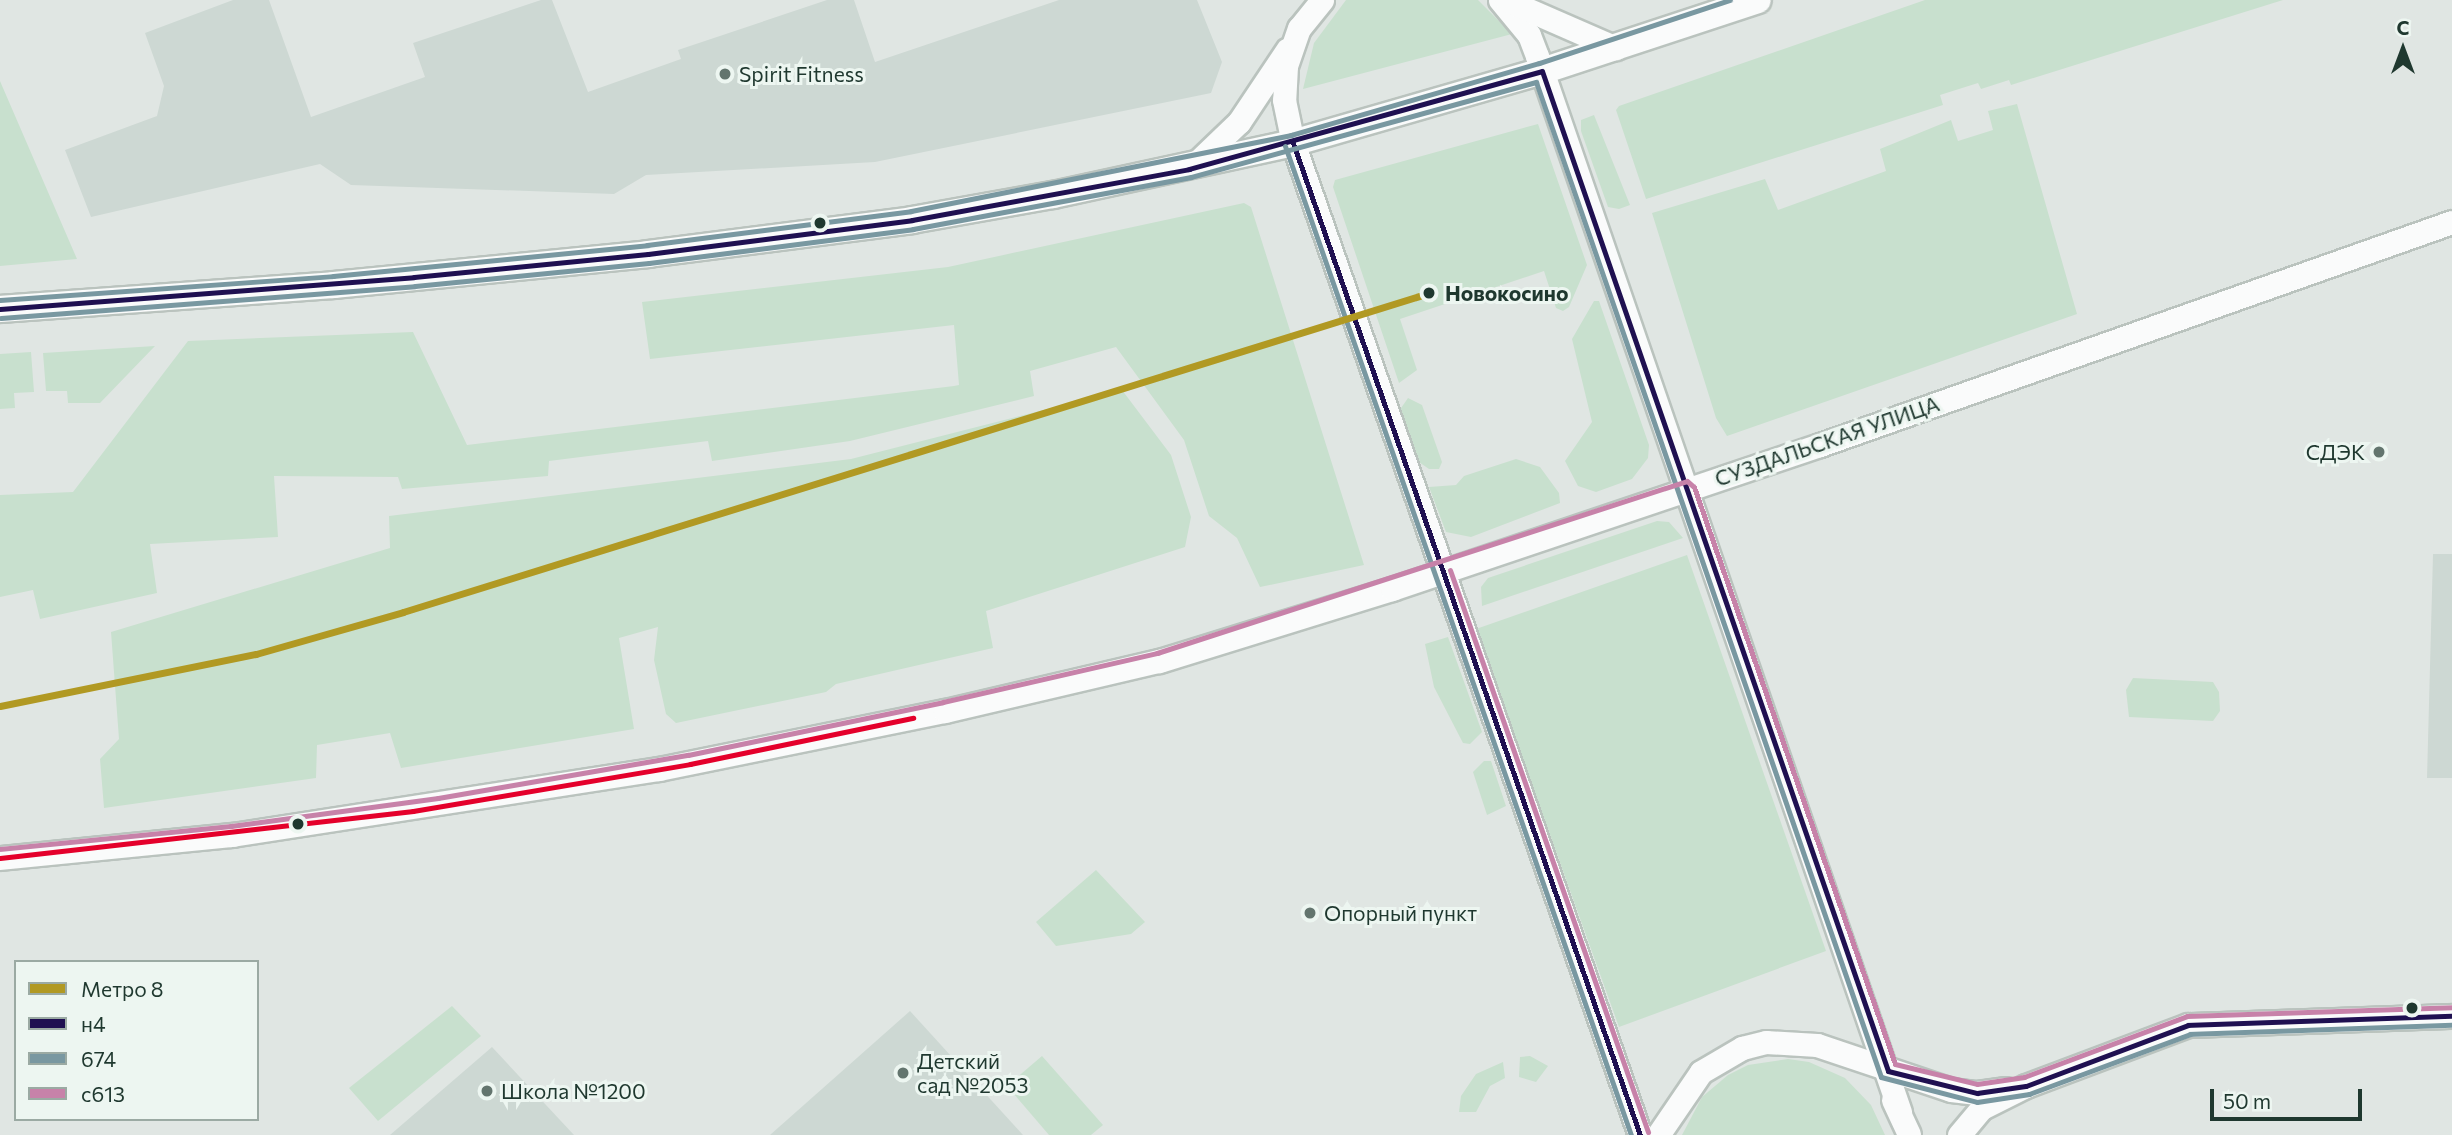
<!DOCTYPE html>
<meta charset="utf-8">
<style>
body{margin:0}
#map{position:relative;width:2452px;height:1135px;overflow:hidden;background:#e0e6e3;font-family:Commissioner,sans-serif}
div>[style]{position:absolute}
.built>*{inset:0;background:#cdd8d3}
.green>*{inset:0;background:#c8e0ce}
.roads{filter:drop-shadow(2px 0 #bac3be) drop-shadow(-2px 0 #bac3be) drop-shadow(0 2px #bac3be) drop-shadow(0 -2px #bac3be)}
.tertiary>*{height:23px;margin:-11.5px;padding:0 11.5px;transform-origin:11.5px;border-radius:11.5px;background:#fafbfb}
.secondary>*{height:26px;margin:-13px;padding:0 13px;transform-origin:13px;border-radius:13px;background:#fafbfb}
.bus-1>*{height:5px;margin:-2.5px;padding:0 2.5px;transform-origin:2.5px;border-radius:2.5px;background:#1f1051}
.bus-2>*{height:5px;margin:-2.5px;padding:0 2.5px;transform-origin:2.5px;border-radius:2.5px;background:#7998a1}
.bus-3>*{height:5px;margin:-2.5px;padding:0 2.5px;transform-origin:2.5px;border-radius:2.5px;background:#c782a9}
.bus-4>*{height:5px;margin:-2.5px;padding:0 2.5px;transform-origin:2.5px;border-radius:2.5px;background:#7998a1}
.bus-5>*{height:5px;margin:-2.5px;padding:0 2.5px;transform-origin:2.5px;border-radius:2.5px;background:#e4002b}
.metro-1>*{height:7px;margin:-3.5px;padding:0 3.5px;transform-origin:3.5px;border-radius:3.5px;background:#b19923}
.dots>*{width:19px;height:19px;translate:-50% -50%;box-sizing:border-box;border:4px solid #edf6f1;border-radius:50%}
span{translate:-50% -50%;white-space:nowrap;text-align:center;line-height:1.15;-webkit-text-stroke:6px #edf6f1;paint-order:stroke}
.poi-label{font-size:21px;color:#1f382f}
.left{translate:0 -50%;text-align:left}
.right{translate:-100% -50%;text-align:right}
.stop-label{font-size:21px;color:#1f382f;font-weight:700}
.street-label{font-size:21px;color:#1f382f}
.legend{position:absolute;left:14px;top:960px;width:245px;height:161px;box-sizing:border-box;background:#edf6f1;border:2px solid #9baaa3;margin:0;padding:9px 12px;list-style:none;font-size:21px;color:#1f382f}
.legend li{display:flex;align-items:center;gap:14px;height:35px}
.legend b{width:35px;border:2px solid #9baaa3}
.north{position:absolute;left:2368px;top:14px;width:70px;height:70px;-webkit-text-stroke:5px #edf6f1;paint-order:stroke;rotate:0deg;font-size:19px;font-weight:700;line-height:28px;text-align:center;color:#1f382f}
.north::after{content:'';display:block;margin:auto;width:24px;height:32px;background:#1f382f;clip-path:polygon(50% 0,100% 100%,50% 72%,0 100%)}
.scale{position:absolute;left:2210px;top:1089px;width:152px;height:32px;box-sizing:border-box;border:4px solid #1f382f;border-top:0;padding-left:9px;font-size:21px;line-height:24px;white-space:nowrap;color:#1f382f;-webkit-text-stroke:5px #edf6f1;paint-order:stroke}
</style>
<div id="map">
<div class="built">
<div style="clip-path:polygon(233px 0,269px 0,311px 117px,425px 77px,413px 43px,541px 0,552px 0,588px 92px,681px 59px,678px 50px,827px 0,854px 0,875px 62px,1059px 0,1197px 0,1222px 62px,1211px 93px,875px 162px,646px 175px,614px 194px,351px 185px,320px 164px,91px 217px,65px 150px,157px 116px,164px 86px,145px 33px)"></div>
<div style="clip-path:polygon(2433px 554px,2452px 554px,2452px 778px,2427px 778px)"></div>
<div style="clip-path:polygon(910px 1011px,1023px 1135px,770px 1135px)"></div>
<div style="clip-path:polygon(492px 1047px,574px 1135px,390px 1135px)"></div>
</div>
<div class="green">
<div style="clip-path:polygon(1346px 0,1478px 0,1512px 34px,1303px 89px,1314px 43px)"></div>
<div style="clip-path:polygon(1925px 0,2283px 0,2011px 85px,2009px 80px,1981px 89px,1978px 83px,1940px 95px,1943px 105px,1646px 199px,1616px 110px,1619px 106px)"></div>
<div style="clip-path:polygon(0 81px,3px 88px,77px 259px,0 266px)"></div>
<div style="clip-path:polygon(2017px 104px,2077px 314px,1727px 436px,1716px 418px,1652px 213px,1765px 179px,1778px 210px,1886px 171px,1880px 149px,1951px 120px,1958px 141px,1993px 130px,1988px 111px)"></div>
<div style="clip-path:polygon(1594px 115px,1630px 205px,1619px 209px,1608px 207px,1581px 131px,1581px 120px)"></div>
<div style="clip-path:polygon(1538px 124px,1587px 265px,1569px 307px,1563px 311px,1556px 308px,1544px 271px,1400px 319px,1417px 370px,1399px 383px,1333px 187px,1335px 180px)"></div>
<div style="clip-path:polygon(1244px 203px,1251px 207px,1364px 565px,1260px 587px,1237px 538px,1209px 516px,1184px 440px,1116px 347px,1030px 371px,1034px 396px,850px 441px,712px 461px,708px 441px,549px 461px,548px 476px,402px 489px,398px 477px,274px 476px,278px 537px,150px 544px,157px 593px,40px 619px,33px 590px,0 597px,0 495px,73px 492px,188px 341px,413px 332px,467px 445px,954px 386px,959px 385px,954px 325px,650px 359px,642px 302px,948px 267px)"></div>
<div style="clip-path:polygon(1594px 301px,1599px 301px,1649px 445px,1648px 458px,1632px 479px,1596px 492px,1578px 486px,1565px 461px,1592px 422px,1572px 339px)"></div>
<div style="clip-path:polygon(155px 346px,100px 403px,68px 403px,67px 391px,46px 391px,43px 353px)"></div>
<div style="clip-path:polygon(31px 352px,34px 392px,14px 393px,15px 408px,0 409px,0 354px)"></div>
<div style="clip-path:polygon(1122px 390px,1171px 455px,1191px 517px,1185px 547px,986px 611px,993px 648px,836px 684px,826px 692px,676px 723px,666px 714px,654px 660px,658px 627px,619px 638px,634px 729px,401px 768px,390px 733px,317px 745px,316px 778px,104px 808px,100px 759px,119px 739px,111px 632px,390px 548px,389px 516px,851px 459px)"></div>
<div style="clip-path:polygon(1408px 398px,1422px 405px,1442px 462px,1439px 469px,1429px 469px,1416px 460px,1399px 411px)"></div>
<div style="clip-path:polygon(1516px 459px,1540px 467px,1559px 493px,1560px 503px,1471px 537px,1446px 532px,1429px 487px,1456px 485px,1464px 476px)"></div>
<div style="clip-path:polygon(1657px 521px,1669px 522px,1683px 538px,1482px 606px,1481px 587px,1488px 578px)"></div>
<div style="clip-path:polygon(1687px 555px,1826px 951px,1619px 1027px,1476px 629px)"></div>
<div style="clip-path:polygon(1448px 637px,1482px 732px,1470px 744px,1463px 743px,1434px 687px,1425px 644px)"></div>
<div style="clip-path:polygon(2133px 678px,2213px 682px,2219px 692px,2220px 711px,2213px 721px,2129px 717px,2126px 690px)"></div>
<div style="clip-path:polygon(1484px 761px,1491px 761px,1506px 806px,1487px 815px,1473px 772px)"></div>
<div style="clip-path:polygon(1096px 870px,1145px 922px,1131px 934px,1056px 946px,1036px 922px)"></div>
<div style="clip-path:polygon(452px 1006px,481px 1036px,378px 1121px,349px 1088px)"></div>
<div style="clip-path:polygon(1042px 1056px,1103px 1125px,1091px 1135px,1049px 1135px,1007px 1086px)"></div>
<div style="clip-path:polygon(1530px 1056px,1548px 1066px,1536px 1082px,1519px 1077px,1520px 1057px)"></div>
<div style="clip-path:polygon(1788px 1059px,1809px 1062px,1845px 1078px,1871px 1105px,1885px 1135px,1682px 1135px,1702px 1097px,1728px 1075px,1748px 1065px)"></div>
<div style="clip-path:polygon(1503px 1062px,1505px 1078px,1490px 1086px,1476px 1112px,1459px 1112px,1461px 1096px,1476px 1074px)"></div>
</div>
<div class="roads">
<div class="tertiary">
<div style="left:1322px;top:0;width:36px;rotate:129deg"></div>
<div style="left:1299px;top:28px;width:40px;rotate:108.9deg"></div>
<div style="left:1286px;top:66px;width:34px;rotate:93deg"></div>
<div style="left:1284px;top:100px;width:44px;rotate:78.2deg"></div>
<div style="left:1293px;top:143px;width:1051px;rotate:70.72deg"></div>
<div style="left:1500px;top:0;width:45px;rotate:50.4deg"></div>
<div style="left:1529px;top:35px;width:22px;rotate:69deg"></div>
<div style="left:1537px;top:56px;width:1117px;rotate:71.03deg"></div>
<div style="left:1506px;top:0;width:120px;rotate:23.6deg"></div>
<div style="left:1195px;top:164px;width:61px;rotate:-43.7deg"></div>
<div style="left:1239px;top:122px;width:87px;rotate:-56.3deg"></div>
<div style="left:0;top:858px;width:233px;rotate:-5.7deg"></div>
<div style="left:232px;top:835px;width:432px;rotate:-8.8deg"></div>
<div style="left:659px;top:769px;width:292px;rotate:-11.5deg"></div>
<div style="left:945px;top:711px;width:220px;rotate:-13.2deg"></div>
<div style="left:1159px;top:661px;width:244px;rotate:-17.2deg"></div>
<div style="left:1392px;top:589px;width:452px;rotate:-18.6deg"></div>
<div style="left:1820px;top:445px;width:670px;rotate:-19.44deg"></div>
<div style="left:1893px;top:1100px;width:38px;rotate:65deg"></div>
<div style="left:1658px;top:1135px;width:76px;rotate:-55.7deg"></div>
<div style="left:1701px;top:1072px;width:48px;rotate:-30.3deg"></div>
<div style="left:1742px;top:1048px;width:25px;rotate:-14deg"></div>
<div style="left:1766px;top:1042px;width:51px;rotate:3.4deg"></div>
<div style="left:1817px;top:1045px;width:141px;rotate:18.6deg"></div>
<div style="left:1951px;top:1090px;width:26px;rotate:7deg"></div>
<div style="left:1977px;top:1093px;width:29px;rotate:-8deg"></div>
<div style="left:1959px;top:1135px;width:35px;rotate:-50deg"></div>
<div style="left:1982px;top:1108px;width:49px;rotate:-26.6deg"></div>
<div style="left:2026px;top:1086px;width:173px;rotate:-20.6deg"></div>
<div style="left:2188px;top:1025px;width:264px;rotate:-2deg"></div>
</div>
<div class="secondary">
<div style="left:0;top:309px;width:335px;rotate:-4.1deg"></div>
<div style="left:334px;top:285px;width:316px;rotate:-5.6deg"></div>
<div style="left:648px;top:254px;width:266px;rotate:-7.3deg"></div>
<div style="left:912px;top:220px;width:143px;rotate:-10.1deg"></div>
<div style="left:1053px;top:195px;width:246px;rotate:-12.2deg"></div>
<div style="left:1293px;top:143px;width:259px;rotate:-16.1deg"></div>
<div style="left:1542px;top:71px;width:227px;rotate:-18.2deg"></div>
</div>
</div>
<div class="bus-1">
<div style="left:1293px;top:143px;width:1051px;rotate:70.72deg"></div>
<div style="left:0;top:309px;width:415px;rotate:-4.4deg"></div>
<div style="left:414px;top:277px;width:235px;rotate:-5.6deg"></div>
<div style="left:648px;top:254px;width:266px;rotate:-7.3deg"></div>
<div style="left:912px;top:220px;width:282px;rotate:-10.4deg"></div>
<div style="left:1189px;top:169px;width:366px;rotate:-15.5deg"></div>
<div style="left:1542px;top:71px;width:1058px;rotate:70.91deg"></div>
<div style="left:1888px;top:1071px;width:92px;rotate:13.9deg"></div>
<div style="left:1977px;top:1093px;width:49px;rotate:-8.1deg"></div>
<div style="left:2026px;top:1086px;width:173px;rotate:-20.6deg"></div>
<div style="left:2188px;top:1025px;width:264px;rotate:-2deg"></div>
</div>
<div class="bus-2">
<div style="left:1285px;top:146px;width:1048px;rotate:70.72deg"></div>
<div style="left:1px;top:318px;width:415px;rotate:-4.4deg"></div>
<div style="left:415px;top:286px;width:235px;rotate:-5.6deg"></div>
<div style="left:649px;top:263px;width:266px;rotate:-7.3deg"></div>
<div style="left:913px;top:229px;width:283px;rotate:-10.6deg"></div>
<div style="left:1191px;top:177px;width:358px;rotate:-15.4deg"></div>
<div style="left:1536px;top:82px;width:1053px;rotate:70.88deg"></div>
<div style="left:1881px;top:1077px;width:99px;rotate:14.6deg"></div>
<div style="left:1977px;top:1102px;width:53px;rotate:-8.7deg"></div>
<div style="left:2029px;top:1094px;width:172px;rotate:-20.4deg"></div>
<div style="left:2190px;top:1034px;width:262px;rotate:-2deg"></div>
</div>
<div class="bus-3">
<div style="left:1450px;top:570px;width:596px;rotate:70.59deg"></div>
<div style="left:0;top:849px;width:232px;rotate:-5.7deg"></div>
<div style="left:231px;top:826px;width:209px;rotate:-7.7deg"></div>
<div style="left:438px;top:798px;width:254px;rotate:-9.8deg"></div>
<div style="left:688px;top:755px;width:260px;rotate:-11.7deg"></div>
<div style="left:943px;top:702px;width:220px;rotate:-12.9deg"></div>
<div style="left:1157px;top:653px;width:557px;rotate:-17.98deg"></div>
<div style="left:1687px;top:481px;width:9px;rotate:41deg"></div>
<div style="left:1694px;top:487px;width:611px;rotate:70.79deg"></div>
<div style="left:1895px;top:1064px;width:84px;rotate:13.7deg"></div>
<div style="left:1977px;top:1084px;width:48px;rotate:-8.5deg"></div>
<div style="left:2024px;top:1077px;width:174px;rotate:-20.5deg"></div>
<div style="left:2187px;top:1016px;width:265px;rotate:-1.9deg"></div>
</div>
<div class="bus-4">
<div style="left:0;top:300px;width:334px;rotate:-4.1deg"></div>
<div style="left:333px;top:276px;width:316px;rotate:-5.6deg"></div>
<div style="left:647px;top:245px;width:266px;rotate:-7.3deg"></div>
<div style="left:911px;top:211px;width:388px;rotate:-11.3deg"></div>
<div style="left:1291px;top:135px;width:258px;rotate:-16.2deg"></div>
<div style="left:1539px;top:63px;width:201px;rotate:-18.3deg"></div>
</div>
<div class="bus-5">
<div style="left:0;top:858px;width:416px;rotate:-6.5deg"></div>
<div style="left:413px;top:811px;width:281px;rotate:-9.6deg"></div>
<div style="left:690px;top:764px;width:228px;rotate:-11.7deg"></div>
</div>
<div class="metro-1">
<div style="left:0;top:706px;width:261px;rotate:-11.5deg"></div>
<div style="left:256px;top:654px;width:153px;rotate:-15.9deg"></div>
<div style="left:403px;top:612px;width:1074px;rotate:-17.27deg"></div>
</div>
<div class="dots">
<div style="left:725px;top:74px;background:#63756e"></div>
<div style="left:820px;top:223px;background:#1f382f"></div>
<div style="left:1429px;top:293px;background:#1f382f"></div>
<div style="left:2379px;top:452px;background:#63756e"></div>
<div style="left:298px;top:824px;background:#1f382f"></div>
<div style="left:1310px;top:913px;background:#63756e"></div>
<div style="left:2412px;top:1008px;background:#1f382f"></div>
<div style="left:903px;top:1073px;background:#63756e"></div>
<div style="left:487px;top:1091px;background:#63756e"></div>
</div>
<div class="poi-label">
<span class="left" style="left:739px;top:74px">Spirit Fitness</span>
<span class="right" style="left:2365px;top:452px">СДЭК</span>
<span class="left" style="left:1324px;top:913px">Опорный пункт</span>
<span class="left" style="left:917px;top:1073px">Детский<br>сад №2053</span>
<span class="left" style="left:501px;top:1091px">Школа №1200</span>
</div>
<div class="stop-label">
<span class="left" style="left:1445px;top:293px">Новокосино</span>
</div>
<div class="street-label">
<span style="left:1827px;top:441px;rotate:-19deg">СУЗДАЛЬСКАЯ УЛИЦА</span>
</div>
<ul class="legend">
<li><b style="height:9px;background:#b19923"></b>Метро 8</li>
<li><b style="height:9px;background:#1f1051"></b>н4</li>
<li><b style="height:9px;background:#7998a1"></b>674</li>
<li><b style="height:9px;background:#c782a9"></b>с613</li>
</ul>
<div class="north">С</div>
<div class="scale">50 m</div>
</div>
